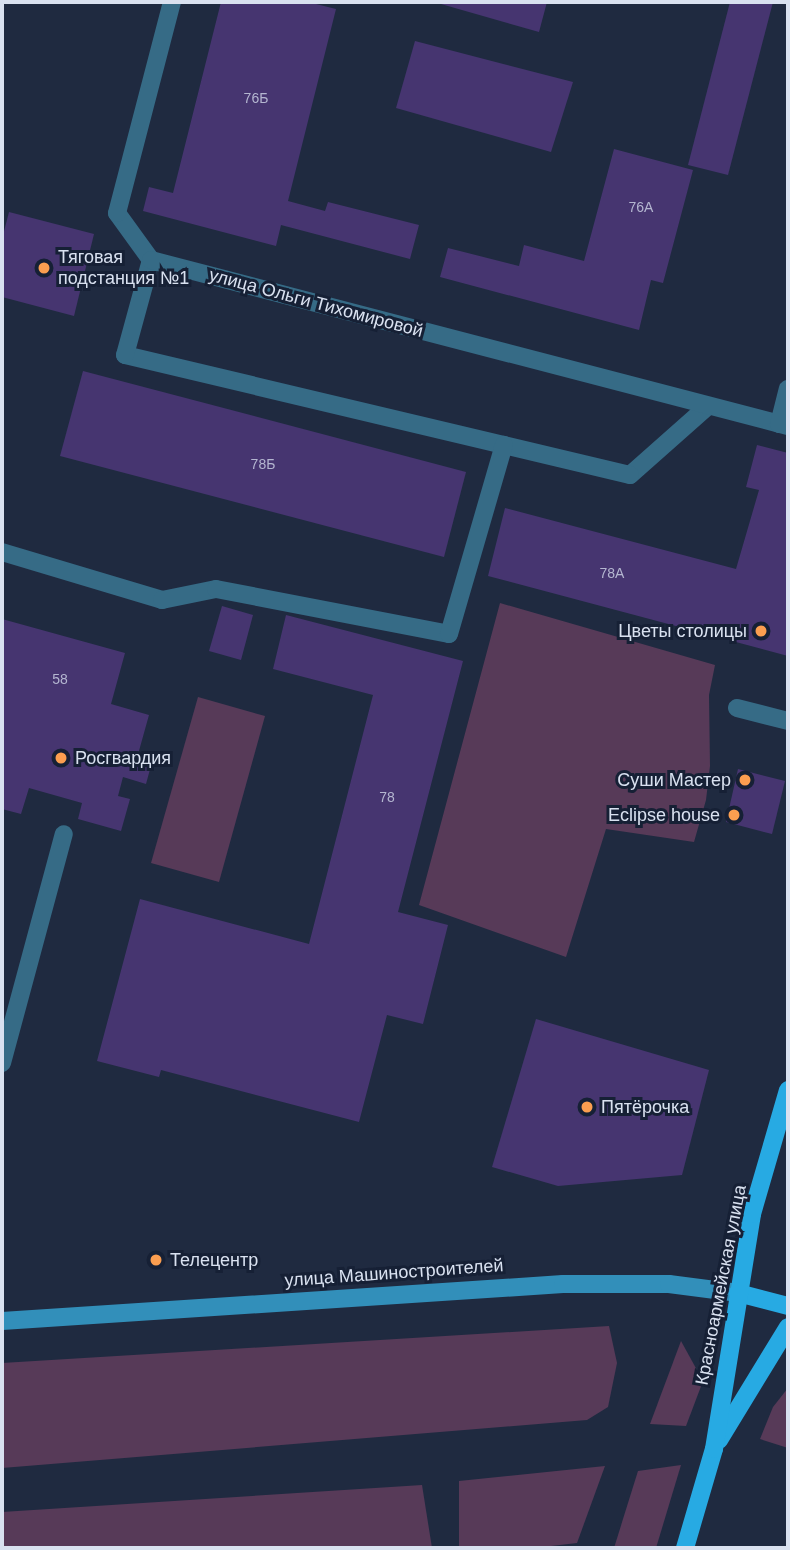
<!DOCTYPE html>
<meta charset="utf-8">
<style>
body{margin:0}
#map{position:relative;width:790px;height:1550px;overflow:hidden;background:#1f2a40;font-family:Helvetica,sans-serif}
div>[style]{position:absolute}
.green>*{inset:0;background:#573a58}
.building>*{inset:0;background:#463570}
.lane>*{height:18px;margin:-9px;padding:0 9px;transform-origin:9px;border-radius:9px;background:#366b86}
.secondary>*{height:18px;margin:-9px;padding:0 9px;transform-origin:9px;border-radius:9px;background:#328fba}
.primary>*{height:18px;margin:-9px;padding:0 9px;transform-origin:9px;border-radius:9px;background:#27aae3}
.dots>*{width:19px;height:19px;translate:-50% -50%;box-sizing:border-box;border:4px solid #162035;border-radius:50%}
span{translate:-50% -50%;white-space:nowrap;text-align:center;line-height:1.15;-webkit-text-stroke:6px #162035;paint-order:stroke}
.number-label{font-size:14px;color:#b4b6d0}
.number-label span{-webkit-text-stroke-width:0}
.poi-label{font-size:18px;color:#d9e1f0}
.left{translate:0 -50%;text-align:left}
.right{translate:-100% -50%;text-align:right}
.street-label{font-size:18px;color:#d9e1f0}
.frame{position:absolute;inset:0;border:4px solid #d9e1f0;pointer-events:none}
</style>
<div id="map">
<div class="green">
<div style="clip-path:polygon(500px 603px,715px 665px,709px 695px,710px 766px,706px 800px,694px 842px,606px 829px,566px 957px,419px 905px)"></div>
<div style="clip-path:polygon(198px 697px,265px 716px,219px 882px,151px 863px)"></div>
<div style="clip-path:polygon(609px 1326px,617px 1363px,608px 1407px,587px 1420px,2px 1468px,2px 1363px)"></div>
<div style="clip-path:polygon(681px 1341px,703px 1381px,686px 1426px,650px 1424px)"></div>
<div style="clip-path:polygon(788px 1388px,788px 1448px,760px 1439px,773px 1407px)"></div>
<div style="clip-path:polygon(681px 1465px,656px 1548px,614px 1548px,638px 1471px)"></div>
<div style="clip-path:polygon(605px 1466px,577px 1543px,534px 1548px,459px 1548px,459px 1481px)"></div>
<div style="clip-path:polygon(422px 1485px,432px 1548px,2px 1548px,2px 1512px)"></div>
</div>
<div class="building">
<div style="clip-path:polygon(221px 2px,308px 2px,336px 9px,288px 201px,325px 211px,328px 202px,419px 225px,410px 259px,281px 225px,276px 246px,143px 211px,149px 187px,173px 193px)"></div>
<div style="clip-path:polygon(434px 2px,547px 2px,539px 32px)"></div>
<div style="clip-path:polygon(730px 2px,773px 2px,728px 175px,688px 165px)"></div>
<div style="clip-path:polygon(415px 41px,573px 82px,551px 152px,396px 108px)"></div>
<div style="clip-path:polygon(614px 149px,693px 170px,663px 283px,651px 280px,639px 330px,440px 277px,448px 248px,519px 266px,524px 245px,584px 261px)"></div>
<div style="clip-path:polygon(9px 212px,94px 234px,74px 316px,2px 297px,2px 239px)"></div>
<div style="clip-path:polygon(83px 371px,466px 472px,444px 557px,60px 456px)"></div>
<div style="clip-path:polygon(757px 445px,788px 453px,788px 656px,488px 576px,505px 508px,736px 569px,759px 490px,746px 487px)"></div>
<div style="clip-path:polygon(222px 606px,253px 615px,241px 660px,209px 651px)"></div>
<div style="clip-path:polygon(286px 615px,463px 661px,398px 912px,448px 925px,423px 1024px,387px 1015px,359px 1122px,161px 1070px,159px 1077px,97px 1061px,140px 899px,309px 944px,373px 695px,273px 669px)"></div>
<div style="clip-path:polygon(2px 619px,125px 653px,111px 704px,149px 715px,137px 758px,152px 762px,146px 784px,123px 777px,118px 796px,130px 799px,121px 831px,78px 819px,82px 803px,29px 788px,21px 814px,2px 809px)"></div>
<div style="clip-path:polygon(738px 769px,785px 781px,772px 834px,726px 822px)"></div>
<div style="clip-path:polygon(536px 1019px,709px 1070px,682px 1175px,558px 1186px,492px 1167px)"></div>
</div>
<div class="lane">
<div style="left:151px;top:260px;width:58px;rotate:-125.9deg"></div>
<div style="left:117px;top:213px;width:218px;rotate:-75.4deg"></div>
<div style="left:708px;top:406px;width:104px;rotate:138.5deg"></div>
<div style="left:630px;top:475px;width:519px;rotate:-166.63deg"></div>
<div style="left:125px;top:355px;width:98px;rotate:-74.7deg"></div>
<div style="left:151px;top:260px;width:658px;rotate:14.61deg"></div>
<div style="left:779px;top:424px;width:36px;rotate:-76deg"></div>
<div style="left:2px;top:552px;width:167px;rotate:16.7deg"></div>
<div style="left:162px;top:600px;width:55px;rotate:-11.5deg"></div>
<div style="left:216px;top:589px;width:237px;rotate:10.9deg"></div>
<div style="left:449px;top:634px;width:197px;rotate:-73.8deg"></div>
<div style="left:737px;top:708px;width:53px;rotate:14.3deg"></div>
<div style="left:2px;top:1063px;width:237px;rotate:-74.9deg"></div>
</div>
<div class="secondary">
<div style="left:2px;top:1321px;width:562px;rotate:-3.77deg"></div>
<div style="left:563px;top:1284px;width:106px"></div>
<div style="left:669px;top:1284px;width:70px;rotate:7.4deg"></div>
</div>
<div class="primary">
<div style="left:738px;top:1293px;width:52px;rotate:14.6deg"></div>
<div style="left:719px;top:1440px;width:132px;rotate:-58.6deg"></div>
<div style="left:685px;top:1548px;width:103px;rotate:-73.7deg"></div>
<div style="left:714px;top:1449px;width:238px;rotate:-80.8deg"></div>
<div style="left:752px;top:1214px;width:129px;rotate:-73.8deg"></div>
</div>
<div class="dots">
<div style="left:44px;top:268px;background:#fb9e50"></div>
<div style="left:761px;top:631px;background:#fb9e50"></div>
<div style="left:61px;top:758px;background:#fb9e50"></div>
<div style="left:745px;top:780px;background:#fb9e50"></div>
<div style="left:734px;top:815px;background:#fb9e50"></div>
<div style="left:587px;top:1107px;background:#fb9e50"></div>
<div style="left:156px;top:1260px;background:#fb9e50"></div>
</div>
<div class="number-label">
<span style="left:256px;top:98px">76Б</span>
<span style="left:641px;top:207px">76А</span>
<span style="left:263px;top:464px">78Б</span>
<span style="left:612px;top:573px">78А</span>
<span style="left:60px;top:679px">58</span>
<span style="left:387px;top:797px">78</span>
</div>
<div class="poi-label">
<span class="left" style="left:58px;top:268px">Тяговая<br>подстанция №1</span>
<span class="right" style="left:747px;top:631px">Цветы столицы</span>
<span class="left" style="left:75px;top:758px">Росгвардия</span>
<span class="right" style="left:731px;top:780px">Суши Мастер</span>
<span class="right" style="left:720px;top:815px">Eclipse house</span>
<span class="left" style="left:601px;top:1107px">Пятёрочка</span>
<span class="left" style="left:170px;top:1260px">Телецентр</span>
</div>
<div class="street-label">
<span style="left:316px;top:303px;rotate:15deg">улица Ольги Тихомировой</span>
<span style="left:394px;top:1273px;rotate:-4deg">улица Машиностроителей</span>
<span style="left:721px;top:1285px;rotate:-79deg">Красноармейская улица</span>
</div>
<div class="frame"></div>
</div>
